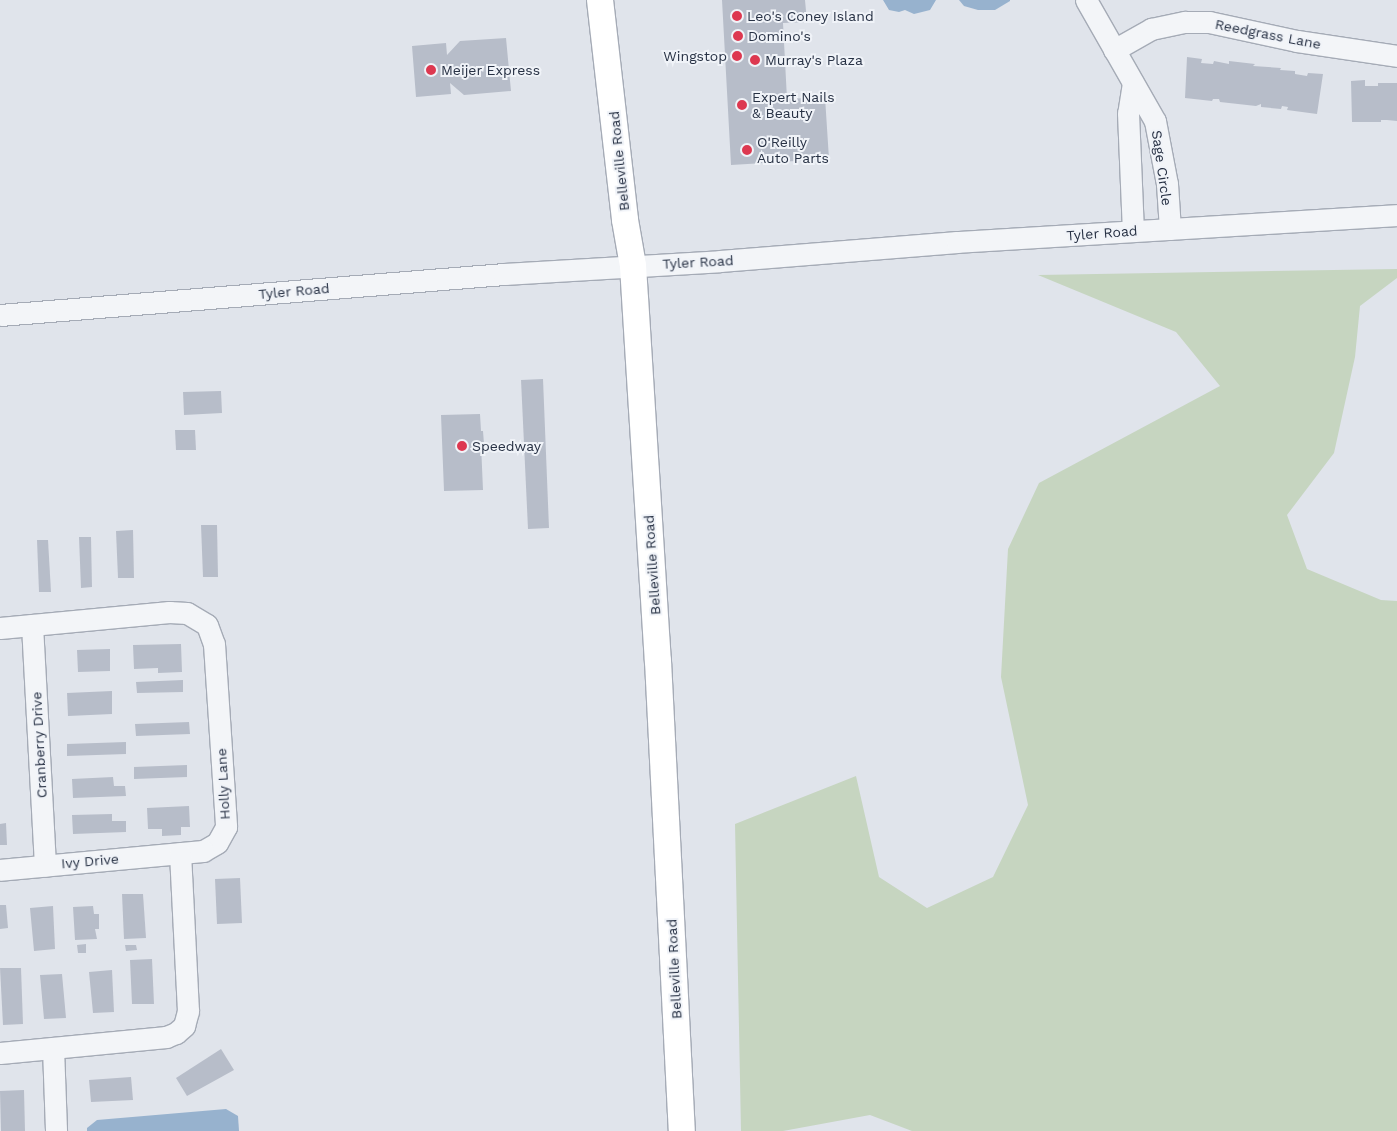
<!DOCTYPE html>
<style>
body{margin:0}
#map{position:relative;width:1397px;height:1131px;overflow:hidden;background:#e0e4eb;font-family:"Work Sans",sans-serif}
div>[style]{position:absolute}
.green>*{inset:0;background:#c6d5c0}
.water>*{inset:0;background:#97b2ce}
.building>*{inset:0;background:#b7bdc9}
.roads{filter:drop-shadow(1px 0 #a5abb6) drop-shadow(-1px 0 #a5abb6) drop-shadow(0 1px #a5abb6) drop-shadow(0 -1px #a5abb6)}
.minor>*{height:21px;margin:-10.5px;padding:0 10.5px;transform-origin:10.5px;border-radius:10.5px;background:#f3f5f8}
.major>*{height:26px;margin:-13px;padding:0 13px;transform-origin:13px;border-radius:13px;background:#fff}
.dots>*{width:14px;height:14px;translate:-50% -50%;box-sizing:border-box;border:2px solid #f0f3f8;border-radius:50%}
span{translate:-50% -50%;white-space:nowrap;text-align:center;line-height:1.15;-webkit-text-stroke:4px #f0f3f8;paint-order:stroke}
.poi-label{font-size:14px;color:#273144}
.left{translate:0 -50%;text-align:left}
.right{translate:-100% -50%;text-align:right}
.street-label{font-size:14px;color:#273144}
</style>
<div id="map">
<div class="green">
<div style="clip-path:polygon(1397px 269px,1397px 278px,1360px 306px,1355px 357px,1334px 453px,1287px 515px,1307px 569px,1381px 600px,1397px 601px,1397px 1131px,912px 1131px,870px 1115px,783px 1131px,741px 1131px,735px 824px,856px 776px,879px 877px,927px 908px,993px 877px,1028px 805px,1001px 677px,1008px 549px,1039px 483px,1220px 386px,1176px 332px,1038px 275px)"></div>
</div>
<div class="water">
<div style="clip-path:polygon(883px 0,936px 0,930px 10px,914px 14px,905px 10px,899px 12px,889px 10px)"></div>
<div style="clip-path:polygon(959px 0,1010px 0,1010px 1px,995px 10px,978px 10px,964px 6px)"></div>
<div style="clip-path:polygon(226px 1109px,238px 1116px,239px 1131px,87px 1131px,87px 1128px,97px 1120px)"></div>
</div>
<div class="building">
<div style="clip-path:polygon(722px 0,805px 0,807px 22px,783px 23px,787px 99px,825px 97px,829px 159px,731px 165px)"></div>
<div style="clip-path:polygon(506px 38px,511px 91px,464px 95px,450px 83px,451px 94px,416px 97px,412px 46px,446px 43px,447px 55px,460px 41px)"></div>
<div style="clip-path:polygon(1187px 57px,1202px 59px,1201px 63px,1213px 64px,1214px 61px,1229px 64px,1229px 61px,1255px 64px,1253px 66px,1281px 68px,1280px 70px,1295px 71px,1295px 74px,1307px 76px,1308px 73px,1323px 74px,1317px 114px,1287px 110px,1288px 107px,1282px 106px,1281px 109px,1261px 107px,1261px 104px,1256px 106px,1220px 102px,1219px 99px,1213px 99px,1212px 101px,1185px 98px)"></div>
<div style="clip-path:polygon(1365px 80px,1365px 86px,1378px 86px,1378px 83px,1397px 83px,1397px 121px,1387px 120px,1381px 120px,1381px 122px,1352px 122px,1351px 81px)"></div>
<div style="clip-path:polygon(543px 379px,549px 528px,528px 529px,521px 380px)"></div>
<div style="clip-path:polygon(221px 391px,222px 413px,184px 415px,183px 392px)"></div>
<div style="clip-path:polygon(480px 414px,481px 431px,483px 431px,484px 444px,481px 444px,483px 490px,444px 491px,441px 415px)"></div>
<div style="clip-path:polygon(175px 430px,195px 430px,196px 450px,176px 450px)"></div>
<div style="clip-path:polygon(201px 525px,217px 525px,218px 577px,203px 577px)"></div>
<div style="clip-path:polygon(133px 530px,134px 578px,118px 578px,116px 531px)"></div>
<div style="clip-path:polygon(79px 537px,91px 537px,92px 587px,81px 588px)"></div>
<div style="clip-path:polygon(37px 540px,48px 540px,51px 592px,39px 592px)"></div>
<div style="clip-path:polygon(181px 644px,182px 672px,158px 673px,158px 668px,134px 669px,133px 645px)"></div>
<div style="clip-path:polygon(110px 649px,110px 671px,78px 672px,77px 650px)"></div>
<div style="clip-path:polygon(183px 680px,183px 692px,137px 693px,136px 682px)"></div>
<div style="clip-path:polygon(112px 691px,112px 714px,68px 716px,67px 693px)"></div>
<div style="clip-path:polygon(189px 722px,190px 734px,136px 736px,135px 724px)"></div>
<div style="clip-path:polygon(126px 742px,126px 754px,67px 756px,67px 744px)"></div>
<div style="clip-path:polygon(187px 765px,187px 777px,134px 779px,134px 767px)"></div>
<div style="clip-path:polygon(113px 777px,114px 786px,125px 786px,126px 796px,73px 798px,72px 779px)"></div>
<div style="clip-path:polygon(189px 806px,190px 827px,181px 827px,181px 835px,162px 836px,162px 829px,148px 829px,147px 808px)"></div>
<div style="clip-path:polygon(112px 814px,112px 821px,126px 821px,126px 832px,73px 834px,72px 815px)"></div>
<div style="clip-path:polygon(6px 823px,7px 845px,0 845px,0 824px)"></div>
<div style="clip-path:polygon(240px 878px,242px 923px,217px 924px,215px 879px)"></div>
<div style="clip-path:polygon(122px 894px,143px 894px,146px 938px,124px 939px)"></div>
<div style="clip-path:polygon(0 905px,6px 905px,8px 928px,0 929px)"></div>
<div style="clip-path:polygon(53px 906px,55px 949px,34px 951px,30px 908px)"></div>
<div style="clip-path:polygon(93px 906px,94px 914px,99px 914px,99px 929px,95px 929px,97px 939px,75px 940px,73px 907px)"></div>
<div style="clip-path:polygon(86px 944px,86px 953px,78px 953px,77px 945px)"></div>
<div style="clip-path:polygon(125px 945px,136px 945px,137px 950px,126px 951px)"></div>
<div style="clip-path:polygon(152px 959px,154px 1004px,132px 1004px,130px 960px)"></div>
<div style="clip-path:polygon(0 968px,21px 968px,23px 1024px,3px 1025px)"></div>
<div style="clip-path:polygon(112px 970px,114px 1012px,93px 1013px,89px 972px)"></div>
<div style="clip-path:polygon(62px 974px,66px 1018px,44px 1019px,40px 975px)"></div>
<div style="clip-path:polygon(221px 1049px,234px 1070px,187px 1096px,176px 1078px)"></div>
<div style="clip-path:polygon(131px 1077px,133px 1100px,91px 1102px,89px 1080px)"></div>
<div style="clip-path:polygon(24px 1090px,25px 1131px,1px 1131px,0 1091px)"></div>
</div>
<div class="roads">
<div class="minor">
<div style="left:1086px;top:0;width:139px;rotate:60.3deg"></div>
<div style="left:1155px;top:121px;width:64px;rotate:79.2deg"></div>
<div style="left:1167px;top:184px;width:45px;rotate:86.2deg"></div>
<div style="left:1114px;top:50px;width:43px;rotate:-29.6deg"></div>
<div style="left:1151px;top:29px;width:35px;rotate:-12deg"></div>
<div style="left:1185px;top:22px;width:24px"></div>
<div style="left:1209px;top:22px;width:90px;rotate:12.2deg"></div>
<div style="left:1297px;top:41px;width:101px;rotate:8.5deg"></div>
<div style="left:1133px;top:83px;width:30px;rotate:99deg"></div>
<div style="left:1128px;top:113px;width:118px;rotate:87.6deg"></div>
<div style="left:0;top:315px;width:506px;rotate:-4.65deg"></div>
<div style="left:504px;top:274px;width:216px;rotate:-3.4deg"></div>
<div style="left:720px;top:261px;width:238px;rotate:-4.6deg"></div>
<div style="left:957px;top:242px;width:441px;rotate:-3.5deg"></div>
<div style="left:32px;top:625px;width:241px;rotate:86.9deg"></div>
<div style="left:0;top:628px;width:170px;rotate:-5.4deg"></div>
<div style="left:169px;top:612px;width:18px;rotate:3deg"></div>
<div style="left:187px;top:613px;width:23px;rotate:31deg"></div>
<div style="left:207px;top:625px;width:20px;rotate:70deg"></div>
<div style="left:214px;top:644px;width:183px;rotate:86.2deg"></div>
<div style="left:226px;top:827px;width:18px;rotate:119deg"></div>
<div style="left:217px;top:843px;width:16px;rotate:150deg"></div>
<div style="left:203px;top:851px;width:204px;rotate:174.7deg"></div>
<div style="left:53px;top:1048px;width:83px;rotate:87.9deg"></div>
<div style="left:0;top:1053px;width:167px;rotate:-5.5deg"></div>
<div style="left:166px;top:1037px;width:11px;rotate:-22deg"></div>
<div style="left:176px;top:1033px;width:11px;rotate:-41deg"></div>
<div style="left:184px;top:1026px;width:16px;rotate:-75deg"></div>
<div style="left:188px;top:1011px;width:158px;rotate:-92.9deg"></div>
</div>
<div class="major">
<div style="left:600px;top:0;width:221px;rotate:83.5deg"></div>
<div style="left:625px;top:220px;width:47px;rotate:80.1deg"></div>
<div style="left:633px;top:266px;width:396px;rotate:86.4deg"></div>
<div style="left:658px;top:661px;width:471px;rotate:87.1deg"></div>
</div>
</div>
<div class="dots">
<div style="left:737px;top:16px;background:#dd3850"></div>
<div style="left:738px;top:36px;background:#dd3850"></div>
<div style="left:737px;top:56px;background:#dd3850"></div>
<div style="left:755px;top:60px;background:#dd3850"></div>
<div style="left:431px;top:70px;background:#dd3850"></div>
<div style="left:742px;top:105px;background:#dd3850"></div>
<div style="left:747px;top:150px;background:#dd3850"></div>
<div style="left:462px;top:446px;background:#dd3850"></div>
</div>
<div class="poi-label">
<span class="left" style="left:747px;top:16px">Leo's Coney Island</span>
<span class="left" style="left:748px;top:36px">Domino's</span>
<span class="right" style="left:727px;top:56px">Wingstop</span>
<span class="left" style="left:765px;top:60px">Murray's Plaza</span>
<span class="left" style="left:441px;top:70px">Meijer Express</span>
<span class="left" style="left:752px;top:105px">Expert Nails<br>&amp; Beauty</span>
<span class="left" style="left:757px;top:150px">O'Reilly<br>Auto Parts</span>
<span class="left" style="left:472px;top:446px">Speedway</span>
</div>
<div class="street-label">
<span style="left:1268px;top:34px;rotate:11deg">Reedgrass Lane</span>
<span style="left:619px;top:161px;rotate:-96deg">Belleville Road</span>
<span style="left:1162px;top:168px;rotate:82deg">Sage Circle</span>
<span style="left:1102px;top:233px;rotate:-4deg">Tyler Road</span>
<span style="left:698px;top:262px;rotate:-3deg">Tyler Road</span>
<span style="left:294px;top:291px;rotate:-5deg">Tyler Road</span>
<span style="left:652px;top:565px;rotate:-94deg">Belleville Road</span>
<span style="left:39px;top:745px;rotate:-93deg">Cranberry Drive</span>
<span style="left:223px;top:784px;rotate:-93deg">Holly Lane</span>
<span style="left:90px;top:861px;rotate:-5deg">Ivy Drive</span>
<span style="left:674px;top:969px;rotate:-93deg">Belleville Road</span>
</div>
</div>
